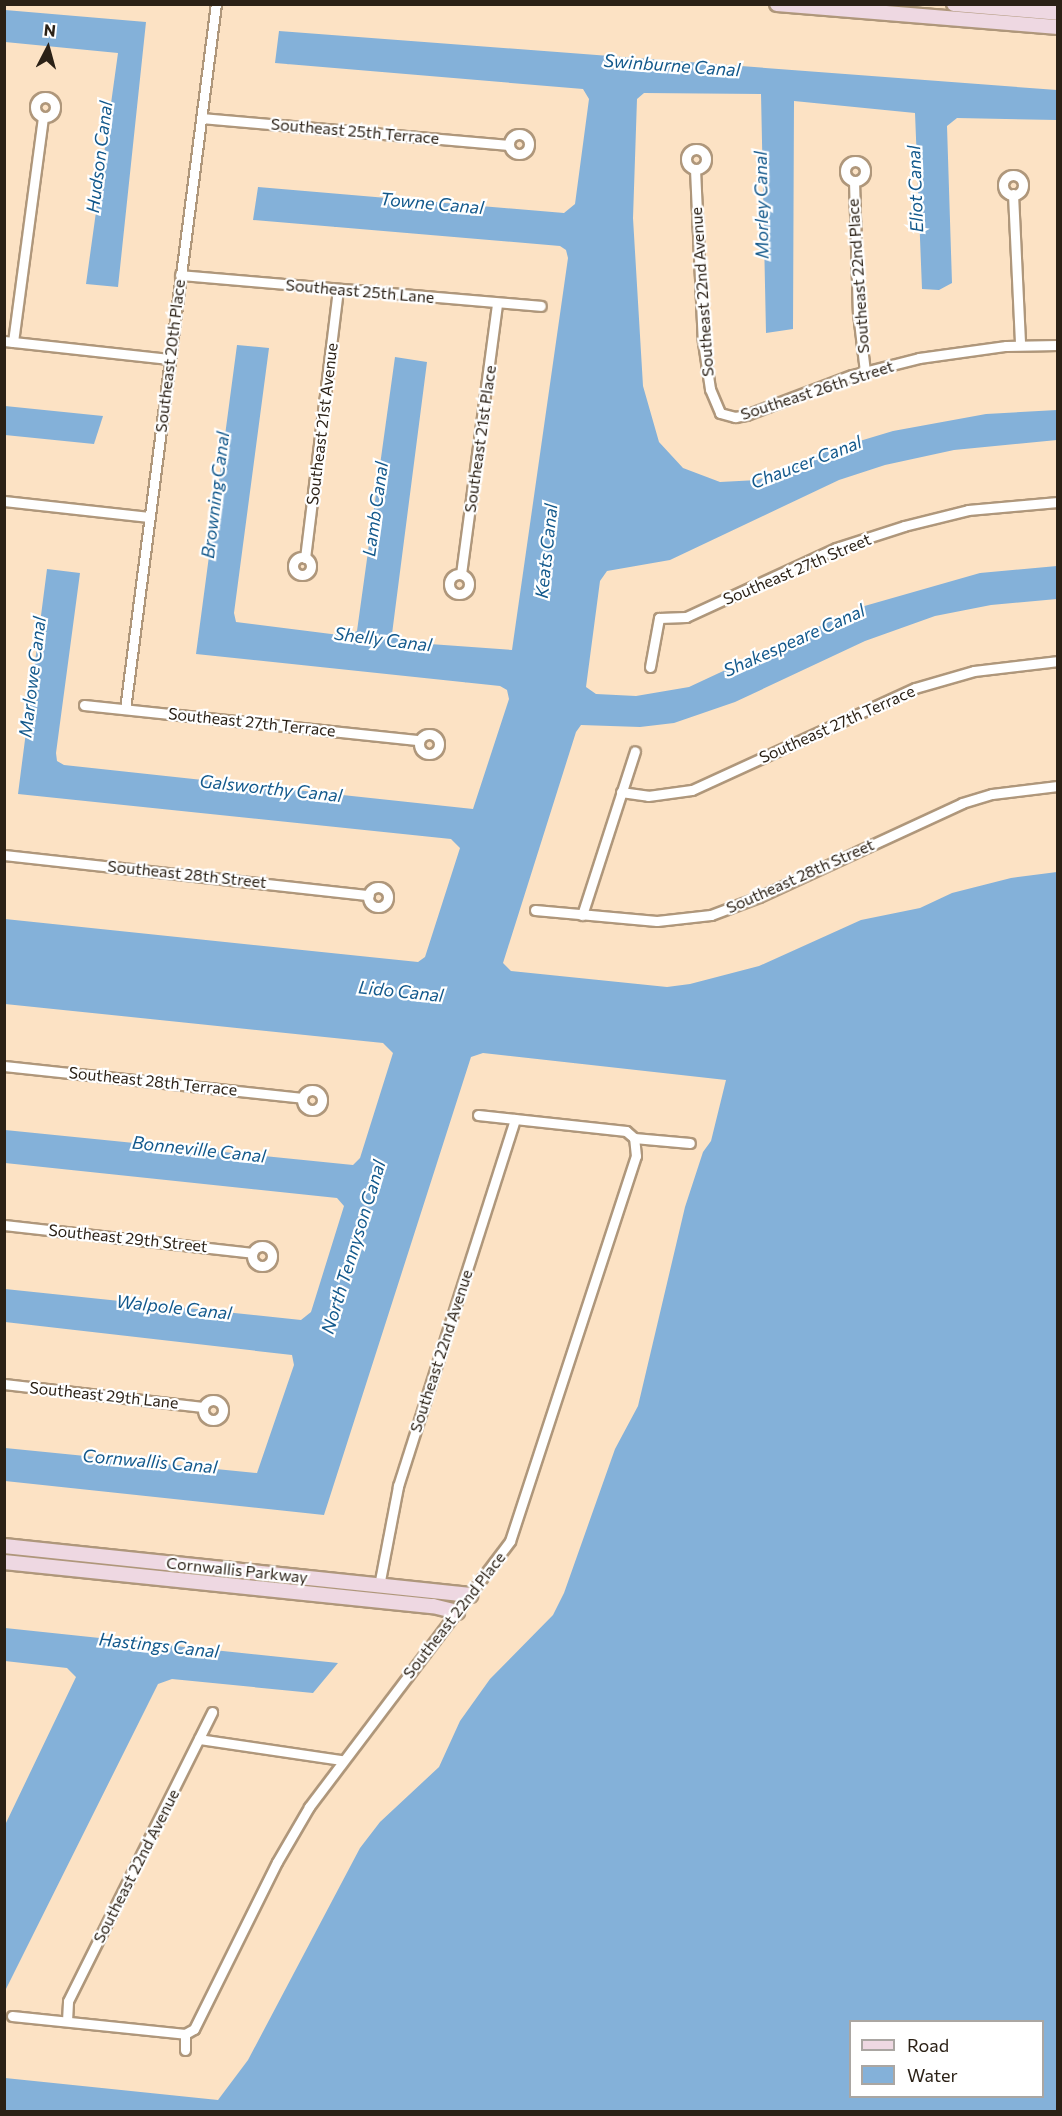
<!DOCTYPE html>
<style>
body{margin:0}
#map{position:relative;width:1062px;height:2116px;overflow:hidden;background:#fce2c4;font-family:Commissioner,sans-serif}
div>[style]{position:absolute}
.water>*{inset:0;background:#84b1d9}
.roads{filter:drop-shadow(2px 0 #af977b) drop-shadow(-2px 0 #af977b) drop-shadow(0 2px #af977b) drop-shadow(0 -2px #af977b)}
.street>*{height:9px;margin:-4.5px;padding:0 4.5px;transform-origin:4.5px;border-radius:4.5px;background:#fff}
.street>.ring{margin:-4.5px;padding:0;box-sizing:content-box;background:none;border:9px solid #fff;border-radius:50%}
.secondary>*{height:14px;margin:-7px;padding:0 7px;transform-origin:7px;border-radius:7px;background:#eed8e2}
span{translate:-50% -50%;white-space:nowrap;text-align:center;line-height:1.15;-webkit-text-stroke:4.5px #fff;paint-order:stroke}
.street-label{font-size:16px;color:#2b2116}
.water-label{font-size:18px;color:#13598c;font-style:italic}
.frame{position:absolute;inset:0;border:6px solid #2b2116;pointer-events:none}
.legend{position:absolute;left:849px;top:2020px;width:195px;height:78px;box-sizing:border-box;background:#fff;border:2px solid #aaa6a2;margin:0;padding:8px 10px;list-style:none;font-size:18px;color:#2b2116}
.legend li{display:flex;align-items:center;gap:12px;height:30px}
.legend b{width:30px;border:2px solid #aaa6a2}
.north{position:absolute;left:18px;top:18px;width:60px;height:60px;-webkit-text-stroke:4px #fff;paint-order:stroke;rotate:6deg;font-size:16px;font-weight:700;line-height:24px;text-align:center;color:#2b2116}
.north::after{content:'';display:block;margin:auto;width:21px;height:27px;background:#2b2116;clip-path:polygon(50% 0,100% 100%,50% 72%,0 100%)}
</style>
<div id="map">
<div class="water">
<div style="clip-path:polygon(5px 10px,146px 22px,118px 287px,86px 284px,118px 53px,5px 42px)"></div>
<div style="clip-path:polygon(evenodd,279px 31px,1057px 90px,1057px 120px,957px 118px,947px 126px,952px 283px,939px 290px,922px 289px,915px 113px,794px 101px,793px 329px,766px 333px,761px 94px,644px 93px,637px 99px,633px 218px,643px 386px,659px 442px,683px 468px,720px 482px,758px 480px,833px 449px,893px 431px,986px 414px,1057px 410px,1057px 440px,954px 450px,885px 465px,839px 480px,670px 560px,607px 571px,600px 581px,586px 687px,596px 694px,636px 696px,689px 687px,861px 607px,980px 573px,1057px 566px,1057px 599px,991px 605px,935px 616px,865px 641px,735px 702px,674px 723px,640px 727px,581px 725px,576px 732px,503px 963px,511px 971px,667px 987px,690px 984px,759px 966px,861px 920px,920px 908px,952px 893px,1011px 878px,1057px 872px,1057px 2111px,5px 2111px,5px 2078px,218px 2100px,248px 2060px,360px 1848px,380px 1822px,439px 1767px,460px 1721px,490px 1679px,553px 1615px,564px 1593px,615px 1449px,638px 1406px,685px 1207px,703px 1152px,711px 1141px,726px 1080px,483px 1053px,471px 1057px,324px 1515px,5px 1481px,5px 1448px,257px 1473px,294px 1365px,292px 1355px,5px 1322px,5px 1289px,301px 1320px,311px 1312px,344px 1206px,337px 1198px,5px 1163px,5px 1130px,353px 1165px,360px 1158px,393px 1053px,383px 1043px,5px 1004px,5px 919px,418px 962px,425px 957px,460px 848px,451px 839px,18px 794px,47px 569px,80px 573px,56px 753px,57px 761px,64px 765px,473px 809px,509px 699px,507px 690px,500px 686px,196px 654px,237px 345px,269px 348px,234px 613px,236px 622px,347px 636px,357px 631px,395px 357px,427px 362px,392px 634px,402px 642px,512px 650px,568px 258px,566px 250px,560px 246px,253px 220px,258px 187px,564px 213px,575px 204px,589px 99px,583px 89px,275px 63px,279px 31px,850px 2022px,1042px 2022px,1042px 2096px,850px 2096px,850px 2022px)"></div>
<div style="clip-path:polygon(5px 406px,103px 416px,94px 444px,5px 435px)"></div>
<div style="clip-path:polygon(5px 1628px,338px 1663px,313px 1693px,172px 1679px,158px 1684px,5px 1991px,5px 1825px,76px 1677px,67px 1668px,5px 1661px)"></div>
</div>
<div class="roads">
<div class="street">
<div class="ring" style="left:35px;top:97px;width:11px;height:11px"></div>
<div style="left:201px;top:118px;width:309px;rotate:5deg"></div>
<div class="ring" style="left:509px;top:134px;width:11px;height:11px"></div>
<div class="ring" style="left:686px;top:149px;width:11px;height:11px"></div>
<div class="ring" style="left:845px;top:161px;width:11px;height:11px"></div>
<div style="left:695px;top:169px;width:173px;rotate:87.4deg"></div>
<div style="left:703px;top:342px;width:48px;rotate:81.5deg"></div>
<div style="left:710px;top:389px;width:26px;rotate:67deg"></div>
<div style="left:720px;top:413px;width:16px;rotate:15deg"></div>
<div style="left:735px;top:417px;width:11px;rotate:-10deg"></div>
<div style="left:746px;top:415px;width:113px;rotate:-20.7deg"></div>
<div style="left:852px;top:375px;width:69px;rotate:-14.2deg"></div>
<div style="left:919px;top:358px;width:88px;rotate:-7.9deg"></div>
<div style="left:1006px;top:346px;width:52px;rotate:-1.1deg"></div>
<div class="ring" style="left:1003px;top:175px;width:11px;height:11px"></div>
<div style="left:854px;top:181px;width:132px;rotate:88.3deg"></div>
<div style="left:858px;top:313px;width:59px;rotate:83.2deg"></div>
<div style="left:1013px;top:194px;width:151px;rotate:87.3deg"></div>
<div style="left:180px;top:275px;width:362px;rotate:4.9deg"></div>
<div style="left:4px;top:341px;width:166px;rotate:6.2deg"></div>
<div style="left:13px;top:342px;width:227px;rotate:-82.4deg"></div>
<div style="left:4px;top:501px;width:146px;rotate:6.3deg"></div>
<div class="ring" style="left:293px;top:557px;width:9px;height:9px"></div>
<div style="left:305px;top:558px;width:270px;rotate:-83deg"></div>
<div style="left:461px;top:574px;width:273px;rotate:-82.4deg"></div>
<div class="ring" style="left:449px;top:574px;width:11px;height:11px"></div>
<div style="left:650px;top:667px;width:50px;rotate:-79.6deg"></div>
<div style="left:659px;top:618px;width:27px;rotate:-2deg"></div>
<div style="left:686px;top:617px;width:165px;rotate:-24.7deg"></div>
<div style="left:836px;top:548px;width:71px;rotate:-17.9deg"></div>
<div style="left:904px;top:526px;width:66px;rotate:-14deg"></div>
<div style="left:968px;top:510px;width:90px;rotate:-5.1deg"></div>
<div style="left:84px;top:705px;width:337px;rotate:6deg"></div>
<div style="left:125px;top:709px;width:711px;rotate:-82.65deg"></div>
<div class="ring" style="left:419px;top:734px;width:11px;height:11px"></div>
<div style="left:621px;top:792px;width:27px;rotate:8deg"></div>
<div style="left:648px;top:796px;width:44px;rotate:-7.8deg"></div>
<div style="left:692px;top:790px;width:245px;rotate:-24.6deg"></div>
<div style="left:915px;top:688px;width:61px;rotate:-16.1deg"></div>
<div style="left:974px;top:671px;width:85px;rotate:-6.8deg"></div>
<div style="left:4px;top:855px;width:367px;rotate:6.3deg"></div>
<div class="ring" style="left:368px;top:887px;width:11px;height:11px"></div>
<div style="left:535px;top:910px;width:122px;rotate:5.2deg"></div>
<div style="left:657px;top:921px;width:54px;rotate:-6.3deg"></div>
<div style="left:711px;top:915px;width:51px;rotate:-20.6deg"></div>
<div style="left:759px;top:897px;width:224px;rotate:-24.8deg"></div>
<div style="left:962px;top:803px;width:31px;rotate:-17deg"></div>
<div style="left:992px;top:794px;width:66px;rotate:-6.9deg"></div>
<div style="left:582px;top:915px;width:172px;rotate:-72.1deg"></div>
<div style="left:4px;top:1066px;width:300px;rotate:6.1deg"></div>
<div class="ring" style="left:302px;top:1090px;width:11px;height:11px"></div>
<div style="left:478px;top:1115px;width:149px;rotate:6.2deg"></div>
<div style="left:626px;top:1131px;width:11px;rotate:41deg"></div>
<div style="left:634px;top:1138px;width:56px;rotate:5.1deg"></div>
<div style="left:4px;top:1225px;width:250px;rotate:6.4deg"></div>
<div class="ring" style="left:252px;top:1246px;width:11px;height:11px"></div>
<div style="left:4px;top:1384px;width:200px;rotate:6.6deg"></div>
<div class="ring" style="left:203px;top:1400px;width:11px;height:11px"></div>
<div style="left:379px;top:1586px;width:102px;rotate:-79.2deg"></div>
<div style="left:398px;top:1486px;width:385px;rotate:-72.3deg"></div>
<div style="left:199px;top:1739px;width:145px;rotate:8.4deg"></div>
<div style="left:12px;top:2016px;width:174px;rotate:5.9deg"></div>
<div style="left:67px;top:2021px;width:20px;rotate:-87deg"></div>
<div style="left:68px;top:2001px;width:323px;rotate:-63.5deg"></div>
<div style="left:185px;top:2034px;width:10px;rotate:-29deg"></div>
<div style="left:194px;top:2029px;width:186px;rotate:-63.6deg"></div>
<div style="left:277px;top:1862px;width:64px;rotate:-59.8deg"></div>
<div style="left:309px;top:1807px;width:333px;rotate:-52.9deg"></div>
<div style="left:510px;top:1541px;width:405px;rotate:-71.9deg"></div>
<div style="left:636px;top:1156px;width:18px;rotate:-96deg"></div>
<div style="left:185px;top:2050px;width:16px;rotate:-90deg"></div>
</div>
<div class="secondary">
<div style="left:777px;top:4px;width:282px;rotate:4.7deg"></div>
<div style="left:954px;top:4px;width:104px;rotate:4.9deg"></div>
<div style="left:4px;top:1546px;width:469px;rotate:6deg"></div>
<div style="left:4px;top:1562px;width:431px;rotate:5.9deg"></div>
<div style="left:433px;top:1606px;width:25px;rotate:14deg"></div>
</div>
</div>
<div class="street-label">
<span style="left:355px;top:131px;rotate:5deg">Southeast 25th Terrace</span>
<span style="left:858px;top:276px;rotate:-94deg">Southeast 22nd Place</span>
<span style="left:360px;top:291px;rotate:5deg">Southeast 25th Lane</span>
<span style="left:702px;top:292px;rotate:-94deg">Southeast 22nd Avenue</span>
<span style="left:170px;top:356px;rotate:-83deg">Southeast 20th Place</span>
<span style="left:817px;top:390px;rotate:-18deg">Southeast 26th Street</span>
<span style="left:322px;top:424px;rotate:-83deg">Southeast 21st Avenue</span>
<span style="left:480px;top:439px;rotate:-82deg">Southeast 21st Place</span>
<span style="left:797px;top:569px;rotate:-23deg">Southeast 27th Street</span>
<span style="left:252px;top:722px;rotate:6deg">Southeast 27th Terrace</span>
<span style="left:837px;top:724px;rotate:-24deg">Southeast 27th Terrace</span>
<span style="left:187px;top:874px;rotate:6deg">Southeast 28th Street</span>
<span style="left:800px;top:876px;rotate:-24deg">Southeast 28th Street</span>
<span style="left:153px;top:1081px;rotate:6deg">Southeast 28th Terrace</span>
<span style="left:128px;top:1238px;rotate:6deg">Southeast 29th Street</span>
<span style="left:441px;top:1351px;rotate:-72deg">Southeast 22nd Avenue</span>
<span style="left:104px;top:1395px;rotate:6deg">Southeast 29th Lane</span>
<span style="left:237px;top:1570px;rotate:6deg">Cornwallis Parkway</span>
<span style="left:454px;top:1615px;rotate:-52deg">Southeast 22nd Place</span>
<span style="left:136px;top:1866px;rotate:-63deg">Southeast 22nd Avenue</span>
</div>
<div class="water-label">
<span style="left:672px;top:65px;rotate:4deg">Swinburne Canal</span>
<span style="left:99px;top:157px;rotate:-83deg">Hudson Canal</span>
<span style="left:915px;top:189px;rotate:-92deg">Eliot Canal</span>
<span style="left:432px;top:203px;rotate:5deg">Towne Canal</span>
<span style="left:761px;top:205px;rotate:-91deg">Morley Canal</span>
<span style="left:806px;top:462px;rotate:-21deg">Chaucer Canal</span>
<span style="left:215px;top:495px;rotate:-83deg">Browning Canal</span>
<span style="left:375px;top:509px;rotate:-82deg">Lamb Canal</span>
<span style="left:546px;top:551px;rotate:-84deg">Keats Canal</span>
<span style="left:383px;top:639px;rotate:7deg">Shelly Canal</span>
<span style="left:794px;top:640px;rotate:-24deg">Shakespeare Canal</span>
<span style="left:32px;top:677px;rotate:-83deg">Marlowe Canal</span>
<span style="left:271px;top:788px;rotate:6deg">Galsworthy Canal</span>
<span style="left:401px;top:991px;rotate:6deg">Lido Canal</span>
<span style="left:199px;top:1149px;rotate:6deg">Bonneville Canal</span>
<span style="left:353px;top:1247px;rotate:-73deg">North Tennyson Canal</span>
<span style="left:174px;top:1307px;rotate:6deg">Walpole Canal</span>
<span style="left:150px;top:1461px;rotate:5deg">Cornwallis Canal</span>
<span style="left:159px;top:1645px;rotate:6deg">Hastings Canal</span>
</div>
<div class="frame"></div>
<ul class="legend">
<li><b style="height:8px;background:#eed8e2"></b>Road</li>
<li><b style="height:16px;background:#84b1d9"></b>Water</li>
</ul>
<div class="north">N</div>
</div>
